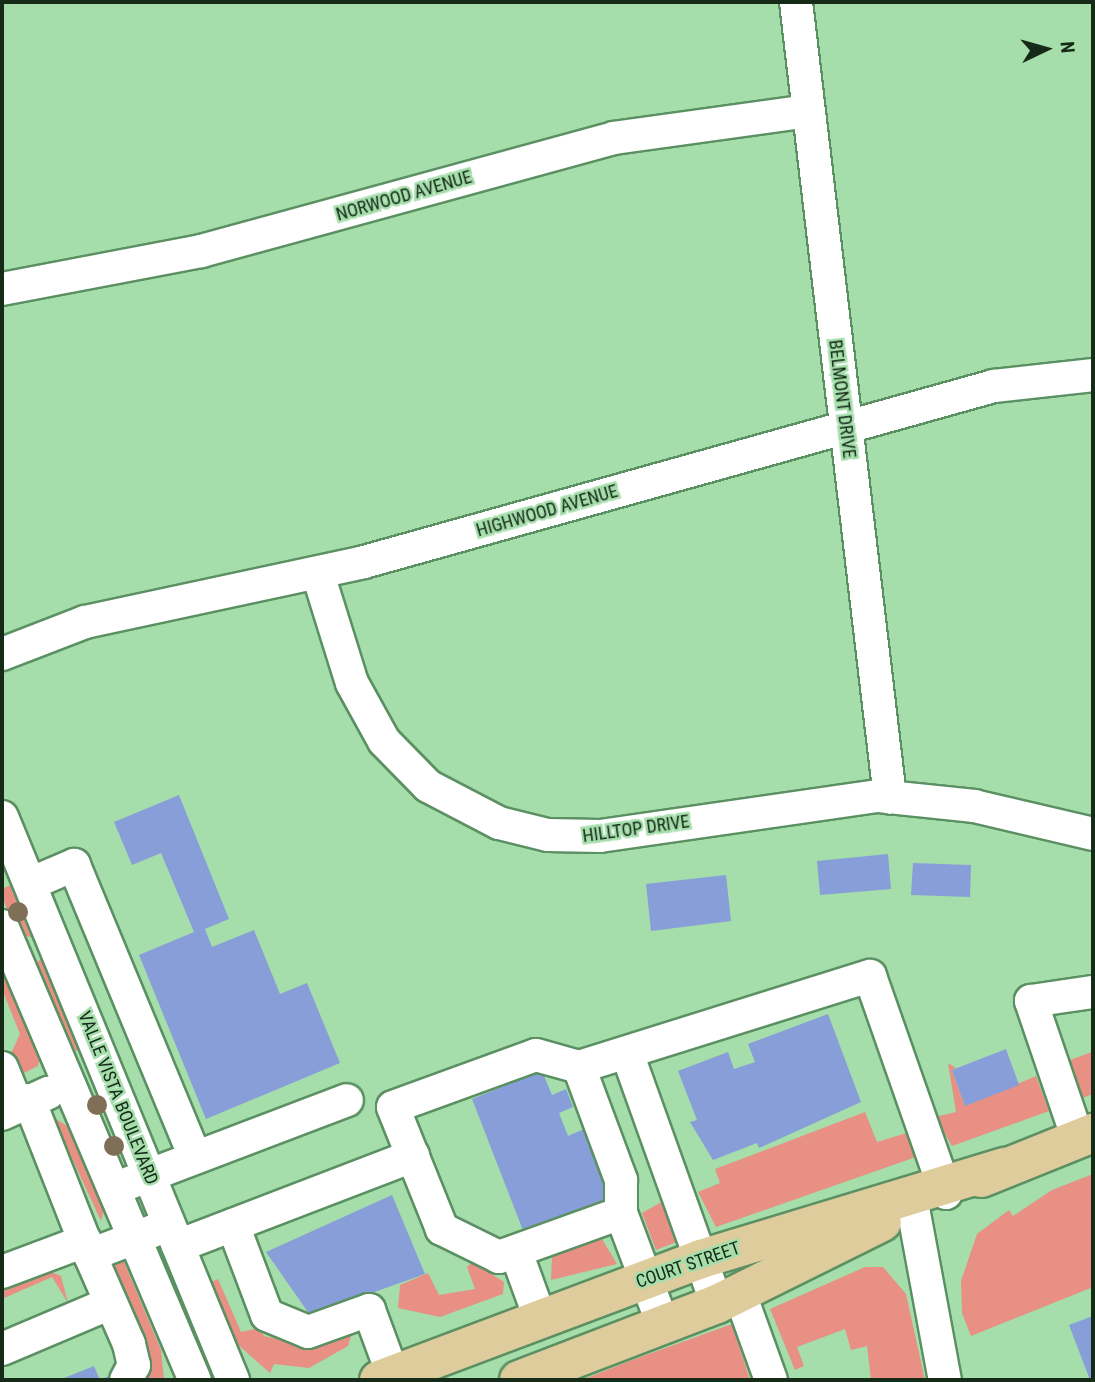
<!DOCTYPE html>
<style>
body{margin:0}
#map{position:relative;width:1095px;height:1382px;overflow:hidden;background:#a5ddab;font-family:"Roboto Condensed",sans-serif}
div>[style]{position:absolute}
.green>*{inset:0;background:#e89084}
.building>*{inset:0;background:#889ed9}
.roads{filter:drop-shadow(2px 0 #5b9062) drop-shadow(-2px 0 #5b9062) drop-shadow(0 2px #5b9062) drop-shadow(0 -2px #5b9062)}
.minor>*{height:32px;margin:-16px;padding:0 16px;transform-origin:16px;border-radius:16px;background:#fff}
.major>*{height:38px;margin:-19px;padding:0 19px;transform-origin:19px;border-radius:19px;background:#dfcc9d}
.trees>*{width:20px;height:20px;margin:-10px;border-radius:50%;background:#7f6f56}
span{translate:-50% -50%;white-space:nowrap;text-align:center;line-height:1.15;-webkit-text-stroke:5px #a5ddab;paint-order:stroke}
.street-label{font-size:18px;color:#152b18}
.frame{position:absolute;inset:0;border:4px solid #152b18;pointer-events:none}
.north{position:absolute;left:1011px;top:14px;width:70px;height:70px;-webkit-text-stroke:5px #a5ddab;paint-order:stroke;rotate:85deg;font-size:19px;font-weight:700;line-height:28px;text-align:center;color:#152b18}
.north::after{content:'';display:block;margin:auto;width:24px;height:32px;background:#152b18;clip-path:polygon(50% 0,100% 100%,50% 72%,0 100%)}
</style>
<div id="map">
<div class="green">
<div style="clip-path:polygon(13px 884px,35px 934px,31px 937px,17px 934px,3px 899px,4px 888px)"></div>
<div style="clip-path:polygon(2px 957px,41px 1051px,38px 1066px,24px 1073px,8px 1060px,20px 1034px,2px 989px)"></div>
<div style="clip-path:polygon(42px 958px,48px 960px,84px 1045px,80px 1050px,68px 1052px,32px 967px)"></div>
<div style="clip-path:polygon(1093px 1005px,1093px 1094px,1082px 1098px,1070px 1060px,1092px 1052px)"></div>
<div style="clip-path:polygon(948px 1063px,956px 1068px,952px 1070px,965px 1106px,1036px 1076px,1049px 1111px,952px 1146px,935px 1117px,956px 1112px)"></div>
<div style="clip-path:polygon(865px 1112px,877px 1142px,910px 1132px,916px 1157px,716px 1227px,698px 1192px,720px 1183px,715px 1169px)"></div>
<div style="clip-path:polygon(53px 1117px,70px 1128px,104px 1210px,101px 1221px)"></div>
<div style="clip-path:polygon(1093px 1174px,1093px 1287px,971px 1336px,962px 1313px,961px 1281px,977px 1234px,1009px 1210px,1013px 1216px,1052px 1190px)"></div>
<div style="clip-path:polygon(665px 1200px,679px 1241px,656px 1250px,642px 1213px)"></div>
<div style="clip-path:polygon(602px 1239px,617px 1264px,551px 1280px,552px 1256px)"></div>
<div style="clip-path:polygon(122px 1257px,161px 1350px,164px 1380px,138px 1380px,107px 1265px)"></div>
<div style="clip-path:polygon(472px 1262px,504px 1282px,503px 1294px,440px 1317px,398px 1308px,400px 1285px,428px 1273px,439px 1295px,475px 1289px,467px 1267px)"></div>
<div style="clip-path:polygon(865px 1267px,883px 1267px,906px 1294px,925px 1380px,871px 1380px,867px 1346px,851px 1350px,845px 1329px,797px 1347px,804px 1366px,795px 1370px,770px 1309px)"></div>
<div style="clip-path:polygon(49px 1271px,61px 1276px,68px 1303px,52px 1277px,2px 1299px,2px 1290px)"></div>
<div style="clip-path:polygon(218px 1279px,241px 1332px,260px 1328px,264px 1336px,299px 1344px,353px 1330px,348px 1346px,309px 1368px,274px 1364px,270px 1373px,236px 1343px,209px 1283px)"></div>
<div style="clip-path:polygon(732px 1324px,750px 1380px,582px 1380px,632px 1360px)"></div>
</div>
<div class="building">
<div style="clip-path:polygon(179px 795px,229px 919px,205px 929px,212px 947px,254px 930px,280px 994px,307px 983px,340px 1063px,206px 1119px,139px 955px,194px 932px,161px 853px,132px 865px,114px 822px)"></div>
<div style="clip-path:polygon(888px 854px,891px 889px,820px 895px,817px 861px)"></div>
<div style="clip-path:polygon(913px 863px,971px 865px,970px 897px,911px 895px)"></div>
<div style="clip-path:polygon(726px 875px,731px 921px,651px 931px,646px 884px)"></div>
<div style="clip-path:polygon(828px 1014px,861px 1102px,759px 1148px,757px 1143px,713px 1160px,690px 1122px,697px 1120px,678px 1071px,728px 1052px,734px 1069px,755px 1062px,748px 1044px)"></div>
<div style="clip-path:polygon(1006px 1049px,1019px 1085px,965px 1106px,952px 1070px)"></div>
<div style="clip-path:polygon(542px 1071px,552px 1095px,566px 1089px,573px 1107px,559px 1113px,568px 1136px,584px 1129px,611px 1200px,524px 1233px,472px 1099px)"></div>
<div style="clip-path:polygon(392px 1195px,425px 1274px,310px 1315px,266px 1252px)"></div>
<div style="clip-path:polygon(1093px 1316px,1093px 1380px,1090px 1380px,1069px 1325px)"></div>
<div style="clip-path:polygon(94px 1366px,100px 1380px,111px 1375px,113px 1380px,59px 1380px)"></div>
</div>
<div class="roads">
<div class="minor">
<div style="left:796px;top:2px;width:801px;rotate:83.26deg"></div>
<div style="left:2px;top:289px;width:203px;rotate:-10.8deg"></div>
<div style="left:201px;top:251px;width:428px;rotate:-15.3deg"></div>
<div style="left:614px;top:138px;width:196px;rotate:-7.9deg"></div>
<div style="left:318px;top:574px;width:114px;rotate:72.7deg"></div>
<div style="left:352px;top:683px;width:66px;rotate:61.1deg"></div>
<div style="left:384px;top:741px;width:63px;rotate:45.6deg"></div>
<div style="left:428px;top:786px;width:80px;rotate:27.5deg"></div>
<div style="left:499px;top:823px;width:50px;rotate:13.8deg"></div>
<div style="left:548px;top:835px;width:52px;rotate:1.1deg"></div>
<div style="left:600px;top:836px;width:282px;rotate:-8.2deg"></div>
<div style="left:879px;top:796px;width:96px;rotate:6deg"></div>
<div style="left:974px;top:806px;width:122px;rotate:13.2deg"></div>
<div style="left:2px;top:654px;width:89px;rotate:-21.1deg"></div>
<div style="left:85px;top:622px;width:285px;rotate:-12.1deg"></div>
<div style="left:364px;top:562px;width:654px;rotate:-15.61deg"></div>
<div style="left:994px;top:386px;width:100px;rotate:-6.3deg"></div>
<div style="left:2px;top:817px;width:609px;rotate:67.69deg"></div>
<div style="left:32px;top:883px;width:46px;rotate:-23.2deg"></div>
<div style="left:74px;top:865px;width:316px;rotate:67.5deg"></div>
<div style="left:2px;top:926px;width:493px;rotate:67deg"></div>
<div style="left:627px;top:1053px;width:267px;rotate:70.3deg"></div>
<div style="left:579px;top:1067px;width:305px;rotate:-17.4deg"></div>
<div style="left:870px;top:976px;width:230px;rotate:70.7deg"></div>
<div style="left:2px;top:1068px;width:40px;rotate:68deg"></div>
<div style="left:29px;top:1100px;width:167px;rotate:68.5deg"></div>
<div style="left:90px;top:1255px;width:67px;rotate:-20.9deg"></div>
<div style="left:2px;top:1114px;width:51px;rotate:-24.5deg"></div>
<div style="left:1078px;top:1139px;width:146px;rotate:-108.8deg"></div>
<div style="left:1031px;top:1001px;width:63px;rotate:-8.3deg"></div>
<div style="left:129px;top:1183px;width:233px;rotate:-20.8deg"></div>
<div style="left:913px;top:1208px;width:175px;rotate:79.5deg"></div>
<div style="left:621px;top:1213px;width:130px;rotate:160.2deg"></div>
<div style="left:499px;top:1257px;width:64px;rotate:-153.8deg"></div>
<div style="left:442px;top:1229px;width:131px;rotate:-111.9deg"></div>
<div style="left:393px;top:1107px;width:152px;rotate:-20deg"></div>
<div style="left:536px;top:1055px;width:45px;rotate:15.6deg"></div>
<div style="left:579px;top:1067px;width:121px;rotate:69.6deg"></div>
<div style="left:621px;top:1180px;width:33px;rotate:90deg"></div>
<div style="left:621px;top:1213px;width:120px;rotate:69.4deg"></div>
<div style="left:233px;top:1225px;width:96px;rotate:69.3deg"></div>
<div style="left:267px;top:1315px;width:44px;rotate:22.5deg"></div>
<div style="left:308px;top:1332px;width:65px;rotate:-19.8deg"></div>
<div style="left:369px;top:1310px;width:69px;rotate:69.7deg"></div>
<div style="left:178px;top:1246px;width:252px;rotate:-21deg"></div>
<div style="left:516px;top:1252px;width:70px;rotate:70deg"></div>
<div style="left:90px;top:1255px;width:97px;rotate:66.3deg"></div>
<div style="left:129px;top:1344px;width:22px;rotate:77deg"></div>
<div style="left:134px;top:1365px;width:17px;rotate:118deg"></div>
<div style="left:2px;top:1272px;width:89px;rotate:-20.5deg"></div>
<div style="left:740px;top:1294px;width:91px;rotate:70.2deg"></div>
<div style="left:2px;top:1349px;width:118px;rotate:-22.9deg"></div>
</div>
<div class="major">
<div style="left:981px;top:1178px;width:121px;rotate:-21.9deg"></div>
<div style="left:379px;top:1380px;width:344px;rotate:-20.6deg"></div>
<div style="left:701px;top:1259px;width:317px;rotate:-16.9deg"></div>
<div style="left:519px;top:1380px;width:212px;rotate:-21deg"></div>
<div style="left:717px;top:1304px;width:184px;rotate:-26.4deg"></div>
</div>
</div>
<div class="trees">
<div style="left:18px;top:912px"></div>
<div style="left:97px;top:1105px"></div>
<div style="left:114px;top:1146px"></div>
</div>
<div class="street-label">
<span style="left:404px;top:196px;rotate:-16deg">NORWOOD AVENUE</span>
<span style="left:842px;top:399px;rotate:83deg">BELMONT DRIVE</span>
<span style="left:547px;top:511px;rotate:-16deg">HIGHWOOD AVENUE</span>
<span style="left:636px;top:829px;rotate:-8deg">HILLTOP DRIVE</span>
<span style="left:118px;top:1098px;rotate:68deg">VALLE VISTA BOULEVARD</span>
<span style="left:688px;top:1265px;rotate:-19deg">COURT STREET</span>
</div>
<div class="frame"></div>
<div class="north">N</div>
</div>
